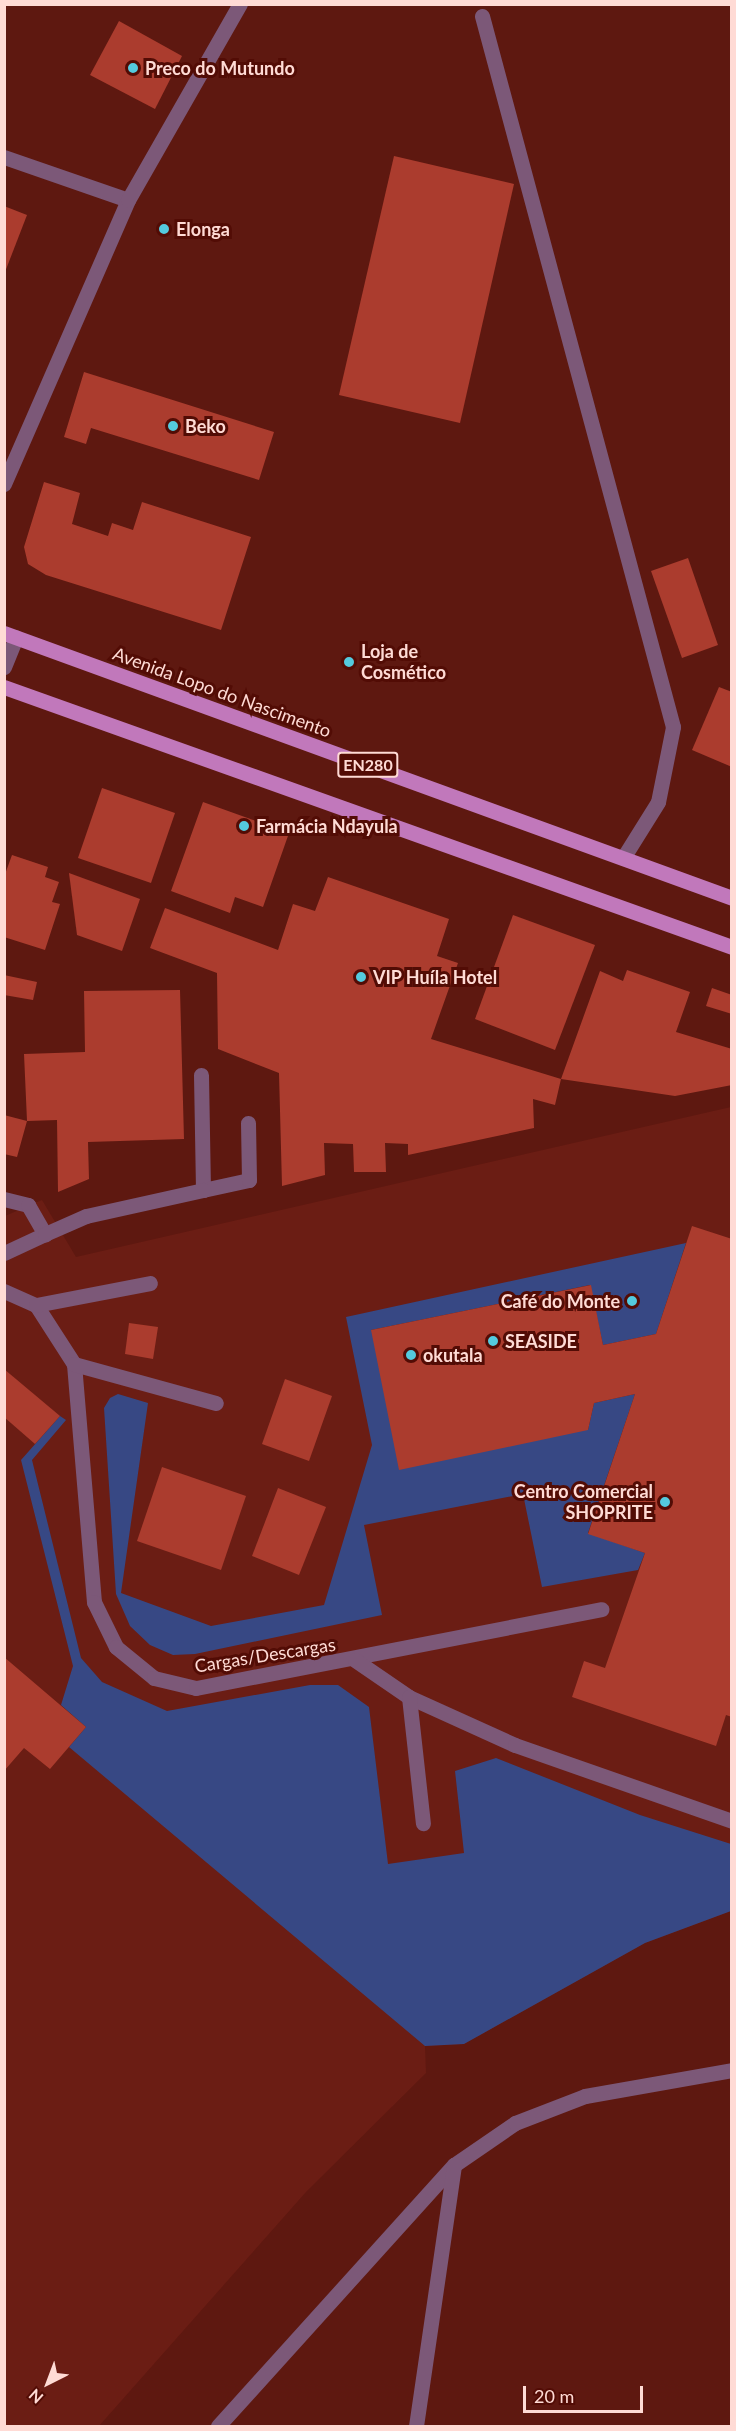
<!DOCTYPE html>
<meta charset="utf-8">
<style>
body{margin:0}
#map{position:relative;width:736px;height:2431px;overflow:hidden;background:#5e1810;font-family:Lato,sans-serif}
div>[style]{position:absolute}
.built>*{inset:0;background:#6b1d14}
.green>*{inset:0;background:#374884}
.building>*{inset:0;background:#ab3c2e}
.service>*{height:15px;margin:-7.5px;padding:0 7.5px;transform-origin:7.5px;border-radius:7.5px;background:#7c5878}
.minor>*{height:15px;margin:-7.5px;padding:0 7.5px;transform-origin:7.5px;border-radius:7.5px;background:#7c5878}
.primary>*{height:15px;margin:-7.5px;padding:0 7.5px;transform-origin:7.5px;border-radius:7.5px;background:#c178bb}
.dots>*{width:16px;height:16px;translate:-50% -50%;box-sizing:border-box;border:3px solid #520c05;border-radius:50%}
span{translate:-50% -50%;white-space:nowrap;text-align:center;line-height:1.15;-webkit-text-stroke:6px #520c05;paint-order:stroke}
.shield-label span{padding:2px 4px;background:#520c05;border:2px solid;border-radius:4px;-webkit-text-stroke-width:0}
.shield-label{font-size:16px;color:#ffdbd5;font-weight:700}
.poi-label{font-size:18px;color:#ffdbd5;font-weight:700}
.left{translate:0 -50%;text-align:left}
.right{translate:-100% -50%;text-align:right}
.street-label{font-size:18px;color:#ffdbd5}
.frame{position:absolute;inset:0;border:6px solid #ffdbd5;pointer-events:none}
.north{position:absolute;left:18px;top:2353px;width:60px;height:60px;-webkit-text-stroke:4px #520c05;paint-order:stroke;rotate:222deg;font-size:16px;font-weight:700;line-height:24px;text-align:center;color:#ffdbd5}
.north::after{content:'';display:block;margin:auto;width:21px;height:27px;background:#ffdbd5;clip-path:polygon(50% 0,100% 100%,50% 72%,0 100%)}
.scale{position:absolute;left:523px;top:2386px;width:120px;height:27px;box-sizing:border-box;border:3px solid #ffdbd5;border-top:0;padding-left:8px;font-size:18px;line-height:21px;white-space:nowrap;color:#ffdbd5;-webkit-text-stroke:4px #520c05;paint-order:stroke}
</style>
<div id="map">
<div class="built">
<div style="clip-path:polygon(731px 1107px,731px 1911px,645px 1943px,464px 2044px,425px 2046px,426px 2073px,306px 2192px,99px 2426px,5px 2426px,5px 1216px,42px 1200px,76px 1257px)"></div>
</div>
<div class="green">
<div style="clip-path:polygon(686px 1243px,656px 1334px,603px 1345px,590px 1285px,371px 1330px,588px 1430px,594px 1403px,635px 1394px,588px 1533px,645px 1553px,638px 1570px,542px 1587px,523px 1494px,364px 1525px,382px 1615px,195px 1654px,173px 1655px,150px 1645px,130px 1626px,116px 1594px,104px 1408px,110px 1398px,118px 1394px,148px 1403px,121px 1593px,211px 1626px,324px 1605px,372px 1445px,346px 1317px)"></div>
<div style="clip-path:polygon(60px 1416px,66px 1420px,32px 1460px,81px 1658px,102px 1682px,167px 1711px,310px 1685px,338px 1685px,369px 1707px,388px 1864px,464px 1853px,455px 1771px,496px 1758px,640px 1815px,731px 1844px,731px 1911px,645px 1943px,464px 2044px,425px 2046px,69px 1747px,86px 1727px,61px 1705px,73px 1666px,21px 1460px)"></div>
</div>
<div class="building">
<div style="clip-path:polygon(119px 21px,182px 56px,155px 109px,90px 75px)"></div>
<div style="clip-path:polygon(394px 156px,514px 184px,460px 423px,339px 395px)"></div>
<div style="clip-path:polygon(4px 206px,27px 215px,5px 272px,4px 272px)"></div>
<div style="clip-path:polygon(84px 372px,274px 432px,259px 480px,91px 428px,86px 444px,64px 437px)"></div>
<div style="clip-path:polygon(44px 482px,80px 493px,72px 524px,108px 536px,112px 523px,133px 530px,142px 502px,251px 537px,221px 630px,46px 575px,28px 564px,24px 547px)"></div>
<div style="clip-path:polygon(688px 558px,718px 645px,682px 658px,651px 571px)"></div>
<div style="clip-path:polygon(719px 687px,732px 692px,732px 767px,692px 750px)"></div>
<div style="clip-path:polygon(102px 788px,175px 813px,151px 883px,78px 858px)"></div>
<div style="clip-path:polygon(203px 802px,289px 833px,263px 907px,235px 897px,230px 913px,171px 891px)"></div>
<div style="clip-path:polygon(12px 855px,48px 867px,45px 877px,59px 882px,52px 902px,60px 904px,45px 950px,4px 937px,4px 877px)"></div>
<div style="clip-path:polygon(69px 873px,140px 899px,122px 951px,77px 935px)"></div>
<div style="clip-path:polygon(328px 877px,449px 919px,437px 956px,458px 963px,431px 1039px,561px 1079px,600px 971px,623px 981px,627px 970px,690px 992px,676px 1032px,732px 1049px,732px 1085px,675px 1096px,561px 1079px,555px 1105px,533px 1099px,534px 1128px,408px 1155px,408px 1144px,385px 1143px,386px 1172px,354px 1172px,353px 1144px,324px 1143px,325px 1175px,282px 1186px,279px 1073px,218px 1049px,217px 973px,150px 948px,165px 908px,278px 950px,293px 904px,315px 911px)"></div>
<div style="clip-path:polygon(513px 915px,595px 945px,555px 1050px,475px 1019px)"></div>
<div style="clip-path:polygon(4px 975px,37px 982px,33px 1000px,4px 995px)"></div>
<div style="clip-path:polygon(712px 988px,732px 995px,732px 1014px,706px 1006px)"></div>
<div style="clip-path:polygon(180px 990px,184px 1139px,88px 1142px,89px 1179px,58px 1192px,57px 1120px,27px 1121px,17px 1157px,4px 1154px,4px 1115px,27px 1121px,24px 1054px,85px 1052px,84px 991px)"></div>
<div style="clip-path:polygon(692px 1226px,732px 1239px,732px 1717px,726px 1715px,716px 1746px,572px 1697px,584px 1661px,605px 1668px,645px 1553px,588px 1534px,635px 1394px,594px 1403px,588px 1430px,399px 1470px,371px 1330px,591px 1285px,603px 1345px,656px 1334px)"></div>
<div style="clip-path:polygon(129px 1323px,158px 1327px,153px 1359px,125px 1354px)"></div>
<div style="clip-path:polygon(4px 1369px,60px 1416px,35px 1444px,4px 1417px)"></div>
<div style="clip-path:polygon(285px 1379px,332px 1396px,309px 1461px,262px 1444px)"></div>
<div style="clip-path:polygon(162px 1467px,246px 1496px,221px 1570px,137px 1541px)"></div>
<div style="clip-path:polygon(278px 1488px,326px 1507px,299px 1575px,252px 1556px)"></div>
<div style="clip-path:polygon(4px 1657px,86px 1727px,50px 1769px,24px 1748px,4px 1771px)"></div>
</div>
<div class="service">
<div style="left:482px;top:16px;width:736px;rotate:74.96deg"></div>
<div style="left:673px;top:727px;width:76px;rotate:101.3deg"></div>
<div style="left:658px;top:802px;width:66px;rotate:122deg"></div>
<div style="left:201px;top:1075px;width:115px;rotate:89deg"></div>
<div style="left:203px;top:1190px;width:47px;rotate:-12.3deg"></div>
<div style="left:249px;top:1180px;width:57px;rotate:-91deg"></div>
<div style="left:4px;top:1199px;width:25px;rotate:14deg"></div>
<div style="left:28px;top:1205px;width:34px;rotate:60deg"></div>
<div style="left:45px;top:1234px;width:45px;rotate:155.1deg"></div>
<div style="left:45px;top:1234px;width:45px;rotate:-23.7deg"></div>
<div style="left:86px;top:1216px;width:120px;rotate:-12.5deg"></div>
<div style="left:4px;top:1291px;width:35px;rotate:24deg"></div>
<div style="left:36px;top:1305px;width:70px;rotate:57.2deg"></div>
<div style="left:74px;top:1364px;width:239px;rotate:85.2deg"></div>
<div style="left:94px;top:1602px;width:50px;rotate:63.9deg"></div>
<div style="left:116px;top:1647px;width:49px;rotate:39.2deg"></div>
<div style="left:154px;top:1678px;width:43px;rotate:13.4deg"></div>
<div style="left:196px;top:1688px;width:413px;rotate:-11deg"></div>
<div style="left:36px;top:1305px;width:116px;rotate:-10.9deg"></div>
<div style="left:74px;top:1364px;width:147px;rotate:15.4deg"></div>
<div style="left:355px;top:1660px;width:65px;rotate:34.4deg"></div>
<div style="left:409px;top:1697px;width:116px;rotate:24.4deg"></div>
<div style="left:515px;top:1745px;width:230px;rotate:19.3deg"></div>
<div style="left:409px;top:1697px;width:127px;rotate:83.7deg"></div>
</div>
<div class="minor">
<div style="left:4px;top:157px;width:131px;rotate:19.1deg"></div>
<div style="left:128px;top:200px;width:310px;rotate:113.6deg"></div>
<div style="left:128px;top:200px;width:226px;rotate:-60.3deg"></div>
<div style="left:4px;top:667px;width:32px;rotate:-68deg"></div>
<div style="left:218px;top:2426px;width:352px;rotate:-47.9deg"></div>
<div style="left:454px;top:2165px;width:74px;rotate:-34.5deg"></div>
<div style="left:515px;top:2123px;width:75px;rotate:-21.1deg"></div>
<div style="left:585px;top:2096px;width:149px;rotate:-10deg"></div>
<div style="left:416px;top:2426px;width:264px;rotate:-81.7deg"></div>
</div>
<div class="primary">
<div style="left:4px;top:633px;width:775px;rotate:20deg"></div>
<div style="left:4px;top:687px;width:773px;rotate:19.65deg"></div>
</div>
<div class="dots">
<div style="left:133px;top:68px;background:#54cade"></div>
<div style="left:164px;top:229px;background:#54cade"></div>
<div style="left:173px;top:426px;background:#54cade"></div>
<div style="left:349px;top:662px;background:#54cade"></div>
<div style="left:244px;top:826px;background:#54cade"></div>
<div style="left:361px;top:977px;background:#54cade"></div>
<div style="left:632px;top:1301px;background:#54cade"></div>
<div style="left:493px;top:1341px;background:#54cade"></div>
<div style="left:411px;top:1355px;background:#54cade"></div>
<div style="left:665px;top:1502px;background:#54cade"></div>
</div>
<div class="shield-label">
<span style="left:368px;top:765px">EN280</span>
</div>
<div class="poi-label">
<span class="left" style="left:145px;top:68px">Preco do Mutundo</span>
<span class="left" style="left:176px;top:229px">Elonga</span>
<span class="left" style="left:185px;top:426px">Beko</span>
<span class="left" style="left:361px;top:662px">Loja de<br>Cosmético</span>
<span class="left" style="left:256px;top:826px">Farmácia Ndayula</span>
<span class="left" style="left:373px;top:977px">VIP Huíla Hotel</span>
<span class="right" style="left:620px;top:1301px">Café do Monte</span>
<span class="left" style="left:505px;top:1341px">SEASIDE</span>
<span class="left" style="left:423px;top:1355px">okutala</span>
<span class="right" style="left:653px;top:1502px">Centro Comercial<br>SHOPRITE</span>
</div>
<div class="street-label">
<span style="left:222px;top:692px;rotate:20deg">Avenida Lopo do Nascimento</span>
<span style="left:265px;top:1655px;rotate:-9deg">Cargas/Descargas</span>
</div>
<div class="frame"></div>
<div class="north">N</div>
<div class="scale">20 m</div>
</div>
